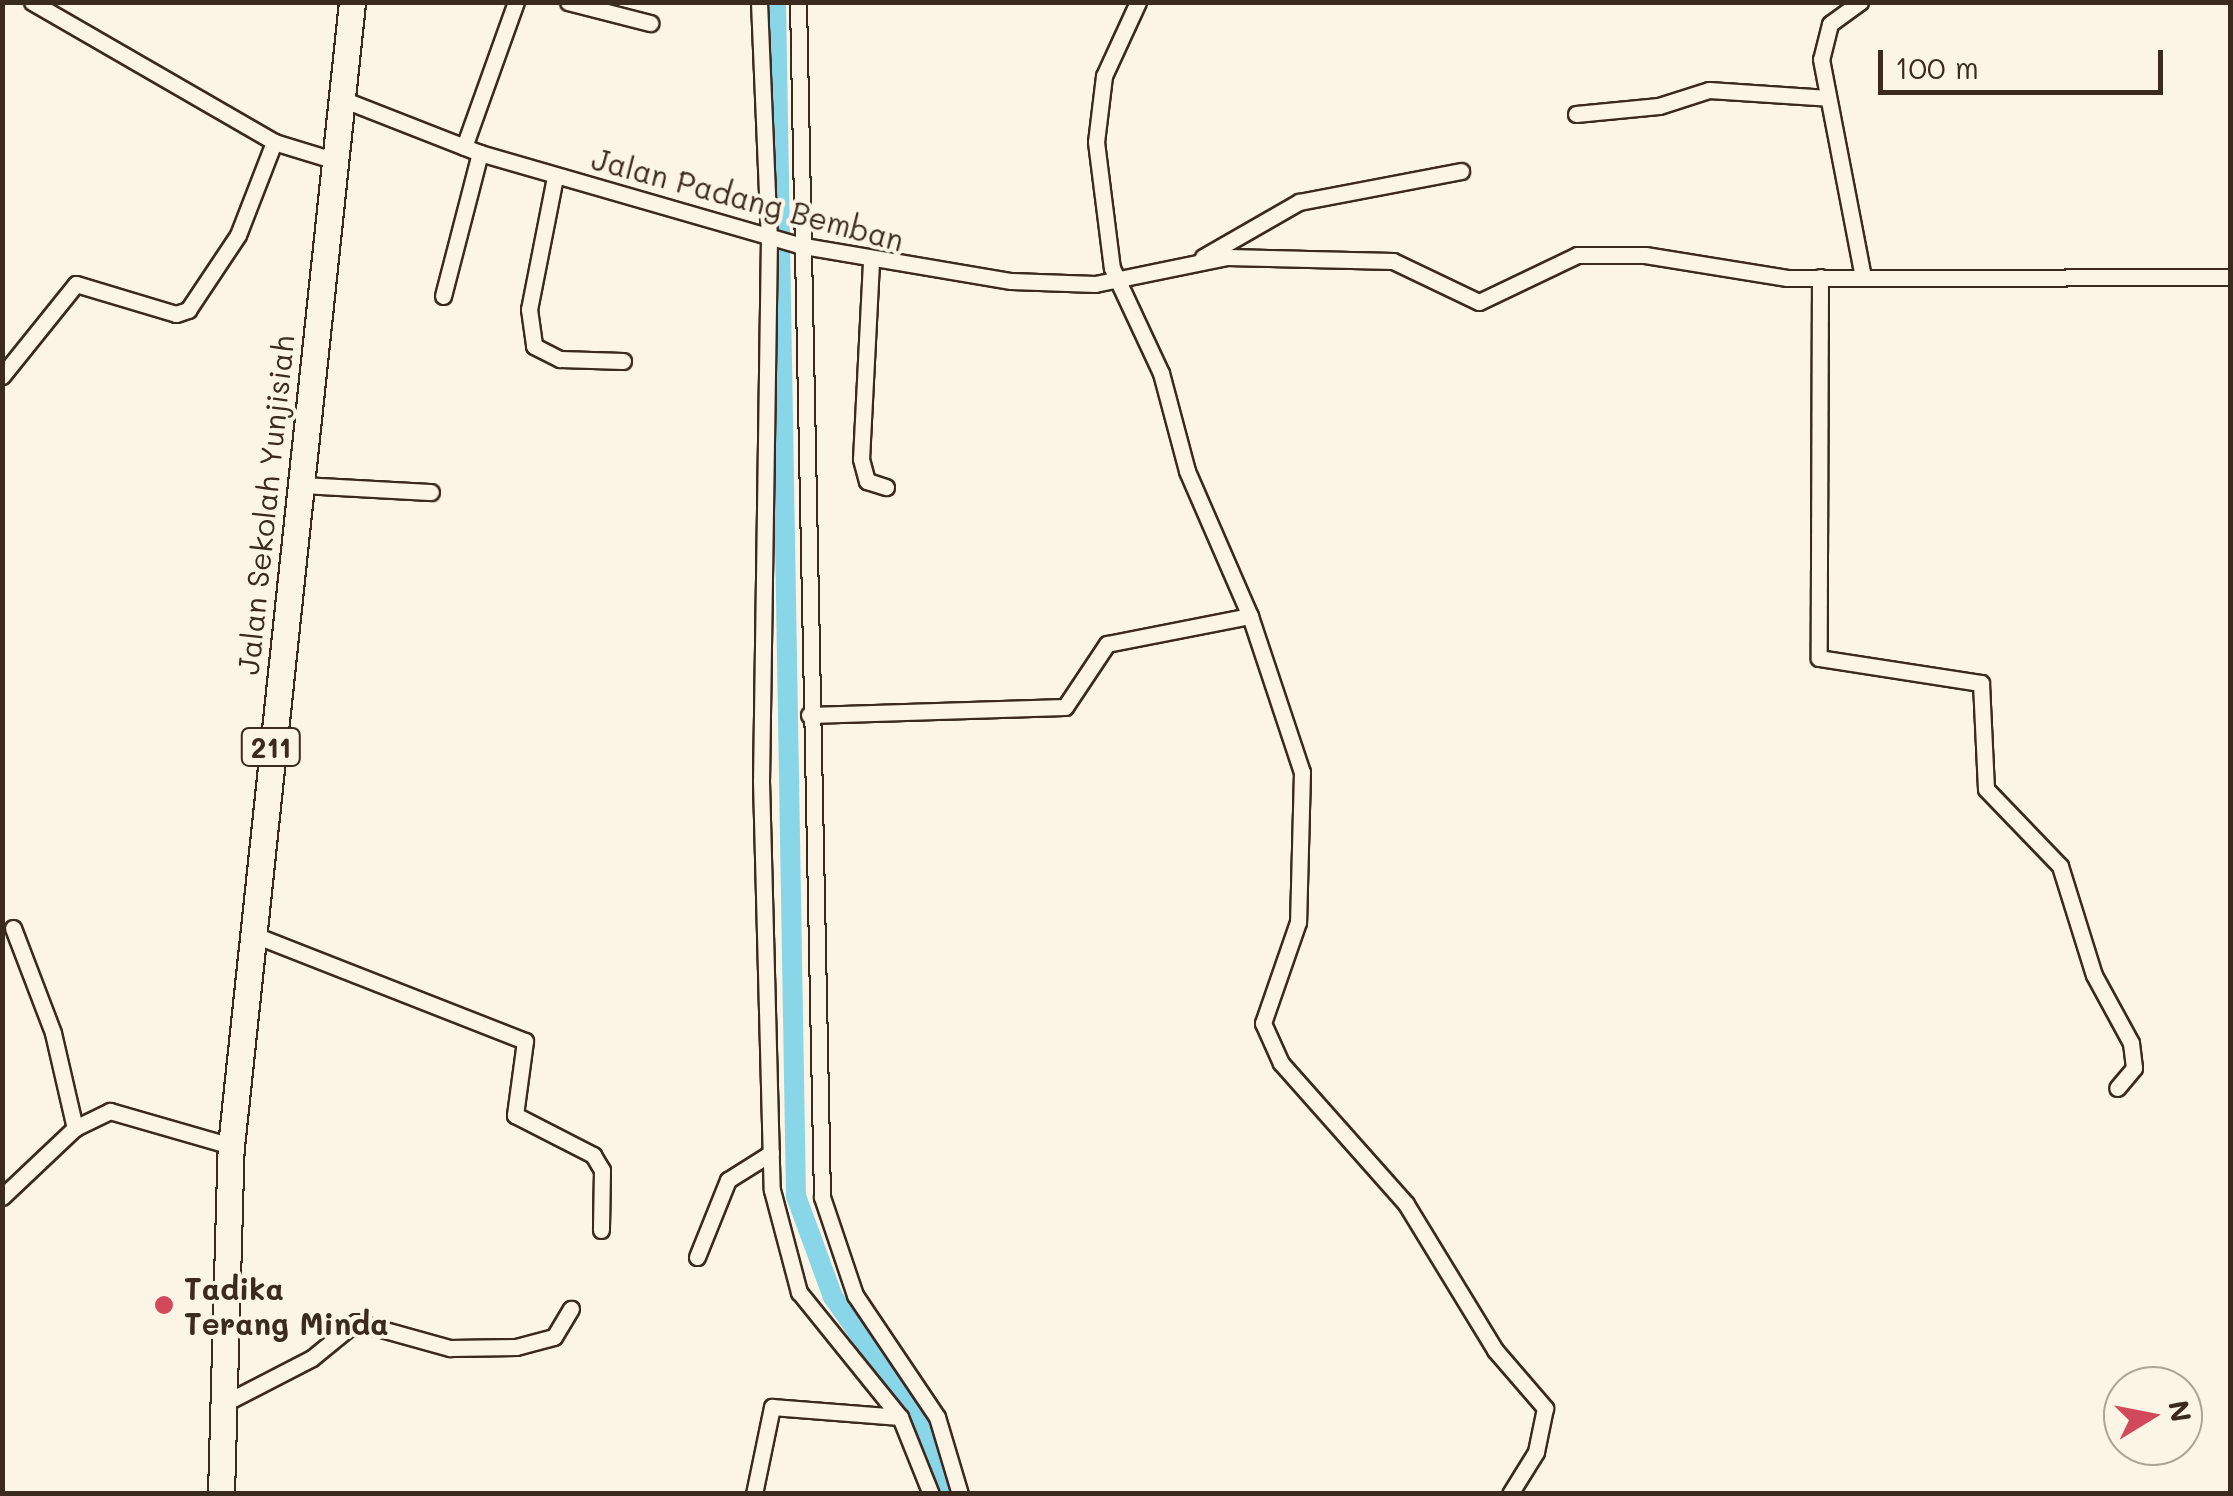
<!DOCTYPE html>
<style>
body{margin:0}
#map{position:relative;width:2233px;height:1496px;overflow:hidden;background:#fcf5e5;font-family:Mali,sans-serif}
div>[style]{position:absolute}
.canal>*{height:20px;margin:-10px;padding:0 10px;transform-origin:10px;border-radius:10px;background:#89d6e9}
.roads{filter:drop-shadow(2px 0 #3b2a1e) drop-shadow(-2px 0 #3b2a1e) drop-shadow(0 2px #3b2a1e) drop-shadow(0 -2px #3b2a1e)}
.street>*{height:15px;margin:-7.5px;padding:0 7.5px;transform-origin:7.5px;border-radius:7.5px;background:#fcf5e5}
.primary>*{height:25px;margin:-12.5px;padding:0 12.5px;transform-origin:12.5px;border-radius:12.5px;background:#fcf5e5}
.dots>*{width:28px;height:28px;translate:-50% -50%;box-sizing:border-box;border:5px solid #fcf5e5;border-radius:50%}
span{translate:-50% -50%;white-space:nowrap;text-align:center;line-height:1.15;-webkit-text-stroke:8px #fcf5e5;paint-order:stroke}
.shield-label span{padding:2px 8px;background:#fcf5e5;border:2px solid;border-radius:8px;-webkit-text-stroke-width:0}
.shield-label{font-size:28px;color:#3b2a1e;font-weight:700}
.street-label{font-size:30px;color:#3b2a1e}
.poi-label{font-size:30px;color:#3b2a1e;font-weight:700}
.left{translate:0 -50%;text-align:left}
.frame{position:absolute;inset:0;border:5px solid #3b2a1e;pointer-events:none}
.north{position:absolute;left:2103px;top:1366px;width:100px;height:100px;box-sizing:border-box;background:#fcf5e5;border:2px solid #afa495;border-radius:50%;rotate:80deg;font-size:28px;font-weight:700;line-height:40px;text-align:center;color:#3b2a1e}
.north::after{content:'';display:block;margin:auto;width:35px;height:45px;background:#d1495b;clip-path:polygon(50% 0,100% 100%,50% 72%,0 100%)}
.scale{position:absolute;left:1878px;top:50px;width:285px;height:45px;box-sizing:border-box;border:5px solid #3b2a1e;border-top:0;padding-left:12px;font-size:30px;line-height:35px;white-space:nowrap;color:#3b2a1e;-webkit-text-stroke:8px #fcf5e5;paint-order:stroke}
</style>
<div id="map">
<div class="canal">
<div style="left:776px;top:2px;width:1194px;rotate:89.04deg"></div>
<div style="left:796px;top:1196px;width:108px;rotate:69.9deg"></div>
<div style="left:833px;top:1297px;width:157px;rotate:54.6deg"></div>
<div style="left:924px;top:1425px;width:72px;rotate:72.3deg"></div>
</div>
<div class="roads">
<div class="street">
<div style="left:32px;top:2px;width:280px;rotate:30deg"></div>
<div style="left:274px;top:142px;width:65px;rotate:17deg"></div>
<div style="left:568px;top:2px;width:85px;rotate:14.4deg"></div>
<div style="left:759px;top:2px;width:235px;rotate:87.6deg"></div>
<div style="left:769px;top:237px;width:544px;rotate:90.84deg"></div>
<div style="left:761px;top:781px;width:409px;rotate:88.5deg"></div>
<div style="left:772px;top:1190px;width:106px;rotate:75.2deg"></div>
<div style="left:799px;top:1292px;width:161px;rotate:51.1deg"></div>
<div style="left:900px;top:1417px;width:83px;rotate:68.1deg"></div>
<div style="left:798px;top:2px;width:1195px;rotate:88.85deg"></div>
<div style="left:822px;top:1197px;width:103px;rotate:71.4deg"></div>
<div style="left:855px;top:1295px;width:147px;rotate:56.1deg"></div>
<div style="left:937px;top:1417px;width:80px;rotate:73.4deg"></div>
<div style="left:1138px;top:2px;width:81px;rotate:114.7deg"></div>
<div style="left:1104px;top:76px;width:66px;rotate:96.9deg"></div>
<div style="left:1096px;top:142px;width:127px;rotate:82.8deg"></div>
<div style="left:1112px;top:268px;width:116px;rotate:65deg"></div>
<div style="left:1161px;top:373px;width:101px;rotate:75.1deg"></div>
<div style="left:1187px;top:471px;width:158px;rotate:66.5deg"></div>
<div style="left:1250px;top:616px;width:164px;rotate:71.6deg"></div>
<div style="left:1302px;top:772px;width:150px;rotate:91.5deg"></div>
<div style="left:1298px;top:922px;width:107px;rotate:109.1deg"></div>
<div style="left:1263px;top:1023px;width:44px;rotate:65.8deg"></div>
<div style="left:1281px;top:1063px;width:188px;rotate:48.4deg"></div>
<div style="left:1406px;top:1204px;width:171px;rotate:58.6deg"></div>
<div style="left:1495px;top:1350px;width:77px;rotate:49.2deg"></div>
<div style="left:1545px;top:1408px;width:45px;rotate:101.6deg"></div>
<div style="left:1536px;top:1452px;width:49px;rotate:121.8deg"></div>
<div style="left:1860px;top:2px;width:37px;rotate:144deg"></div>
<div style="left:1830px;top:24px;width:36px;rotate:104deg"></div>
<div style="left:1821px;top:59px;width:222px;rotate:79.1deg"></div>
<div style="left:342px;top:99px;width:148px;rotate:21.4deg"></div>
<div style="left:480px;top:153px;width:331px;rotate:16.1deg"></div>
<div style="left:798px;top:245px;width:216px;rotate:9.6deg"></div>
<div style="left:1011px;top:281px;width:84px;rotate:2deg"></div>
<div style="left:1095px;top:284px;width:135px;rotate:-11.6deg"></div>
<div style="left:1227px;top:257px;width:166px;rotate:1.4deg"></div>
<div style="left:1393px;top:261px;width:95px;rotate:25.5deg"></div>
<div style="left:1479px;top:302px;width:109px;rotate:-25.6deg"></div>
<div style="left:1577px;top:255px;width:68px"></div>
<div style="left:1645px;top:255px;width:144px;rotate:9.2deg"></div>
<div style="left:1787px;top:278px;width:443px;rotate:-0.1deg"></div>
<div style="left:1576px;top:114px;width:83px;rotate:-5.5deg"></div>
<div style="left:1659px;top:106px;width:52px;rotate:-17.7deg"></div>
<div style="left:1709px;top:90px;width:119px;rotate:3.8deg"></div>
<div style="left:464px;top:147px;width:154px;rotate:-70.3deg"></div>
<div style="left:555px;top:177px;width:135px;rotate:101.1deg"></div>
<div style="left:529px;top:309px;width:37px;rotate:82deg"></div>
<div style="left:534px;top:346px;width:29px;rotate:27deg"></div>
<div style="left:560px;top:359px;width:63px;rotate:1.8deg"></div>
<div style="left:1203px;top:257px;width:111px;rotate:-29.8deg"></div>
<div style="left:1299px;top:202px;width:165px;rotate:-10.8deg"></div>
<div style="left:871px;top:262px;width:197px;rotate:92.9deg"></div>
<div style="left:861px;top:459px;width:23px;rotate:75deg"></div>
<div style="left:867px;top:481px;width:20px;rotate:18deg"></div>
<div style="left:1820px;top:277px;width:381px;rotate:90.2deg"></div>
<div style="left:1819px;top:658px;width:164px;rotate:8.8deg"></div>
<div style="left:1981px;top:683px;width:106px;rotate:87.3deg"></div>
<div style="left:1986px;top:789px;width:107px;rotate:46.1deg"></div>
<div style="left:2060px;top:866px;width:114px;rotate:72.7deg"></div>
<div style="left:2094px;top:975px;width:77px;rotate:61.4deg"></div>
<div style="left:2131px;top:1043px;width:25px;rotate:83deg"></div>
<div style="left:2134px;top:1068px;width:26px;rotate:130deg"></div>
<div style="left:443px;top:296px;width:148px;rotate:-75.5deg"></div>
<div style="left:2px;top:376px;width:118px;rotate:-51.2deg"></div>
<div style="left:76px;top:284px;width:104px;rotate:16.7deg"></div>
<div style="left:176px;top:314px;width:13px;rotate:-18deg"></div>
<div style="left:188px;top:310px;width:90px;rotate:-56.3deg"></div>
<div style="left:238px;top:235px;width:100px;rotate:-68.8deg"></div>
<div style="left:300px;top:485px;width:131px;rotate:3.1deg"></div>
<div style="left:809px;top:715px;width:256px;rotate:-1.8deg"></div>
<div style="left:1065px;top:707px;width:76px;rotate:-56.3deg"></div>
<div style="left:1107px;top:644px;width:146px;rotate:-11.1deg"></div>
<div style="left:13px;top:928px;width:112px;rotate:69.1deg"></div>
<div style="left:53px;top:1033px;width:98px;rotate:77deg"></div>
<div style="left:252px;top:934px;width:293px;rotate:21.4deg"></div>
<div style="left:525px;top:1041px;width:75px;rotate:97.7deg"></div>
<div style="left:515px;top:1115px;width:88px;rotate:27.1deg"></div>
<div style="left:593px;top:1155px;width:17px;rotate:59deg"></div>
<div style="left:602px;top:1170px;width:60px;rotate:91deg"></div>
<div style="left:2px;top:1197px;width:100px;rotate:-43.4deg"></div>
<div style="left:75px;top:1128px;width:39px;rotate:-26deg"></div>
<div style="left:110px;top:1111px;width:126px;rotate:16.1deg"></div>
<div style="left:697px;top:1257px;width:83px;rotate:-68.1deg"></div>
<div style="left:728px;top:1180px;width:51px;rotate:-32.1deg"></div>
<div style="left:221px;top:1405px;width:102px;rotate:-27.3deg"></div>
<div style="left:312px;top:1358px;width:57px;rotate:-39.3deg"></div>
<div style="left:356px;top:1322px;width:98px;rotate:15.5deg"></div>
<div style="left:450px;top:1348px;width:66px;rotate:-0.9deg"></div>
<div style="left:516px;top:1347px;width:39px;rotate:-15deg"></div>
<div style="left:554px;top:1337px;width:33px;rotate:-59deg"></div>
<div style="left:754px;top:1494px;width:89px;rotate:-78.3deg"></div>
<div style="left:772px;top:1407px;width:128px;rotate:4.5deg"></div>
</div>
<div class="primary">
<div style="left:221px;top:1494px;width:348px;rotate:-88.4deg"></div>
<div style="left:231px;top:1146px;width:1150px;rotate:-83.96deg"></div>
</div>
</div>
<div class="dots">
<div style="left:164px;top:1305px;background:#d1495b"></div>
</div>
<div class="shield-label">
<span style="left:271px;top:747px">211</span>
</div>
<div class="street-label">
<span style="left:748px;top:199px;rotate:15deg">Jalan Padang Bemban</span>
<span style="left:265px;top:505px;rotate:-84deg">Jalan Sekolah Yunjisiah</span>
</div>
<div class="poi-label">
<span class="left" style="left:184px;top:1305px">Tadika<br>Terang Minda</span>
</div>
<div class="frame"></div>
<div class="north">N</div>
<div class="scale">100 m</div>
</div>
